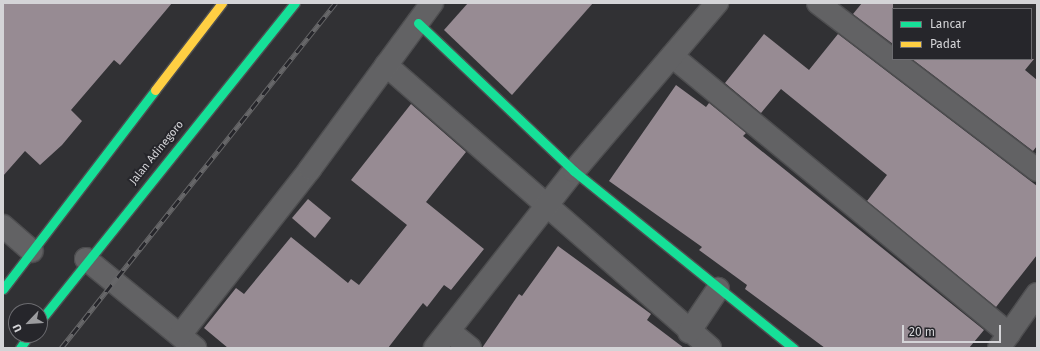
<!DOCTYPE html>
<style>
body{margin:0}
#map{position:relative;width:1040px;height:351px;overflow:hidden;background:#313134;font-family:"Fira Sans",sans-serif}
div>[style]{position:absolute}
.building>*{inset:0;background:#978b93}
.roads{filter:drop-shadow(1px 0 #4e4e50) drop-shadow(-1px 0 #4e4e50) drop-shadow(0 1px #4e4e50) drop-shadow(0 -1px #4e4e50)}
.street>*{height:22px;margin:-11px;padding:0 11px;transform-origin:11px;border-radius:11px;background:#626264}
.fast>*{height:9px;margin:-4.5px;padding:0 4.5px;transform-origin:4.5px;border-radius:4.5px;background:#16e098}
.slow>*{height:9px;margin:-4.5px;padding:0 4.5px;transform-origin:4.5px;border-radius:4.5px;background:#ffcf43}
.rail>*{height:4.5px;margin-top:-2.25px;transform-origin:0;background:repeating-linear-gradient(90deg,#26262b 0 9px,#676769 0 18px);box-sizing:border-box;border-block:1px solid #676769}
span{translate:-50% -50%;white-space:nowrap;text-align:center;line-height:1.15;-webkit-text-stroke:4px #26262b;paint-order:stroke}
.street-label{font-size:11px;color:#d4d4d7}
.frame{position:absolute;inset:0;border:4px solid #d4d4d7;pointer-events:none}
.legend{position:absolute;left:892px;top:8px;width:140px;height:52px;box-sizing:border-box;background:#26262b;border:1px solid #6c6c70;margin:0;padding:5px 7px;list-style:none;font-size:12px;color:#d4d4d7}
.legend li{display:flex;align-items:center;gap:8px;height:20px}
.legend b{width:20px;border:1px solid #6c6c70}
.north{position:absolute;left:8px;top:303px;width:40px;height:40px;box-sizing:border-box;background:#26262b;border:1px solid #6c6c70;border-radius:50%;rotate:245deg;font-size:11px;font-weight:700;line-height:16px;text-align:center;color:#d4d4d7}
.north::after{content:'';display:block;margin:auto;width:14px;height:18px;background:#9b9b9e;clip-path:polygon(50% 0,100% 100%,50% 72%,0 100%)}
.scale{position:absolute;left:902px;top:325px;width:99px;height:18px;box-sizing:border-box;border:2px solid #d4d4d7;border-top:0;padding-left:5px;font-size:12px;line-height:14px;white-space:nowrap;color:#d4d4d7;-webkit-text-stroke:3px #26262b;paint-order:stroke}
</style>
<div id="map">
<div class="building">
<div style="clip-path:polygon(3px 3px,172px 3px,120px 65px,114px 60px,71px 110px,82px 121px,62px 145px,40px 165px,25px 151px,3px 176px)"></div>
<div style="clip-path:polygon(468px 3px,593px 3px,512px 95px,444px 30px)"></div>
<div style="clip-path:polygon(862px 3px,893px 3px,893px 44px,853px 14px)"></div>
<div style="clip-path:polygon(764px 34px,809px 70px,838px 34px,1037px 186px,1037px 255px,996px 307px,867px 201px,887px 175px,781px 89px,761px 113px,725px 83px)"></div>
<div style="clip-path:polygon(912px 59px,1034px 59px,1025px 70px,1037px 80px,1037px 146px,1033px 151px)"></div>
<div style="clip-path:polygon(676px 85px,706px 107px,709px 103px,746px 133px,743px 136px,984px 330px,969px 348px,825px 348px,745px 289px,747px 285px,699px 250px,702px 247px,609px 181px)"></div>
<div style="clip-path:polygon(411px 104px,466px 152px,426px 202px,484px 249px,451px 290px,444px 285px,427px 307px,423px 303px,388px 348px,228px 348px,204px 328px,236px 288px,244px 294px,291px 237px,348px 283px,351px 279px,359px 285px,407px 225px,351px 180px)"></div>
<div style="clip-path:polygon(308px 199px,331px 218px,315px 238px,292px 218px)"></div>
<div style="clip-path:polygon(558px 246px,651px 314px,647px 320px,684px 348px,482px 348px,519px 294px,522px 296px)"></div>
</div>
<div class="roads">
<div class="street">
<div style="left:818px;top:3px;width:275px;rotate:37.3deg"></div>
<div style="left:672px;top:56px;width:437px;rotate:39.5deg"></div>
<div style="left:386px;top:65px;width:430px;rotate:41.1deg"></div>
<div style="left:3px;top:226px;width:38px;rotate:41deg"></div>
<div style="left:86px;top:259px;width:141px;rotate:39.2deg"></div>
<div style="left:449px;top:331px;width:27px;rotate:39deg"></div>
<div style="left:689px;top:332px;width:52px;rotate:-56deg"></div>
<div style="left:180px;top:335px;width:211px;rotate:-51.9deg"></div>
<div style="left:310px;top:169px;width:206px;rotate:-53.7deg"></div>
<div style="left:435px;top:348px;width:225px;rotate:-51.9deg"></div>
<div style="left:574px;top:171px;width:221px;rotate:-49.6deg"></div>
<div style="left:999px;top:348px;width:66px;rotate:-54.9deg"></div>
</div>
<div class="fast">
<div style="left:418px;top:23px;width:215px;rotate:43.5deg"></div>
<div style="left:574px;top:171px;width:282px;rotate:38.9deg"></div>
<div style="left:3px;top:289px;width:250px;rotate:-52.6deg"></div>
<div style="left:40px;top:321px;width:408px;rotate:-51.3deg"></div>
<div style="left:20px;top:348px;width:16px;rotate:-55deg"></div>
</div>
<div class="slow">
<div style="left:155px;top:90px;width:110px;rotate:-52.4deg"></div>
</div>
</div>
<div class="rail">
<div style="left:61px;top:348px;width:441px;rotate:-51.5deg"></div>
</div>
<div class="street-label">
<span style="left:157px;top:153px;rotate:-51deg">Jalan Adinegoro</span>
</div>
<div class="frame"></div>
<ul class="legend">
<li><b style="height:5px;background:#16e098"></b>Lancar</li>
<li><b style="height:5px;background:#ffcf43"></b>Padat</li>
</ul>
<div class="north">U</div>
<div class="scale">20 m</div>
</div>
